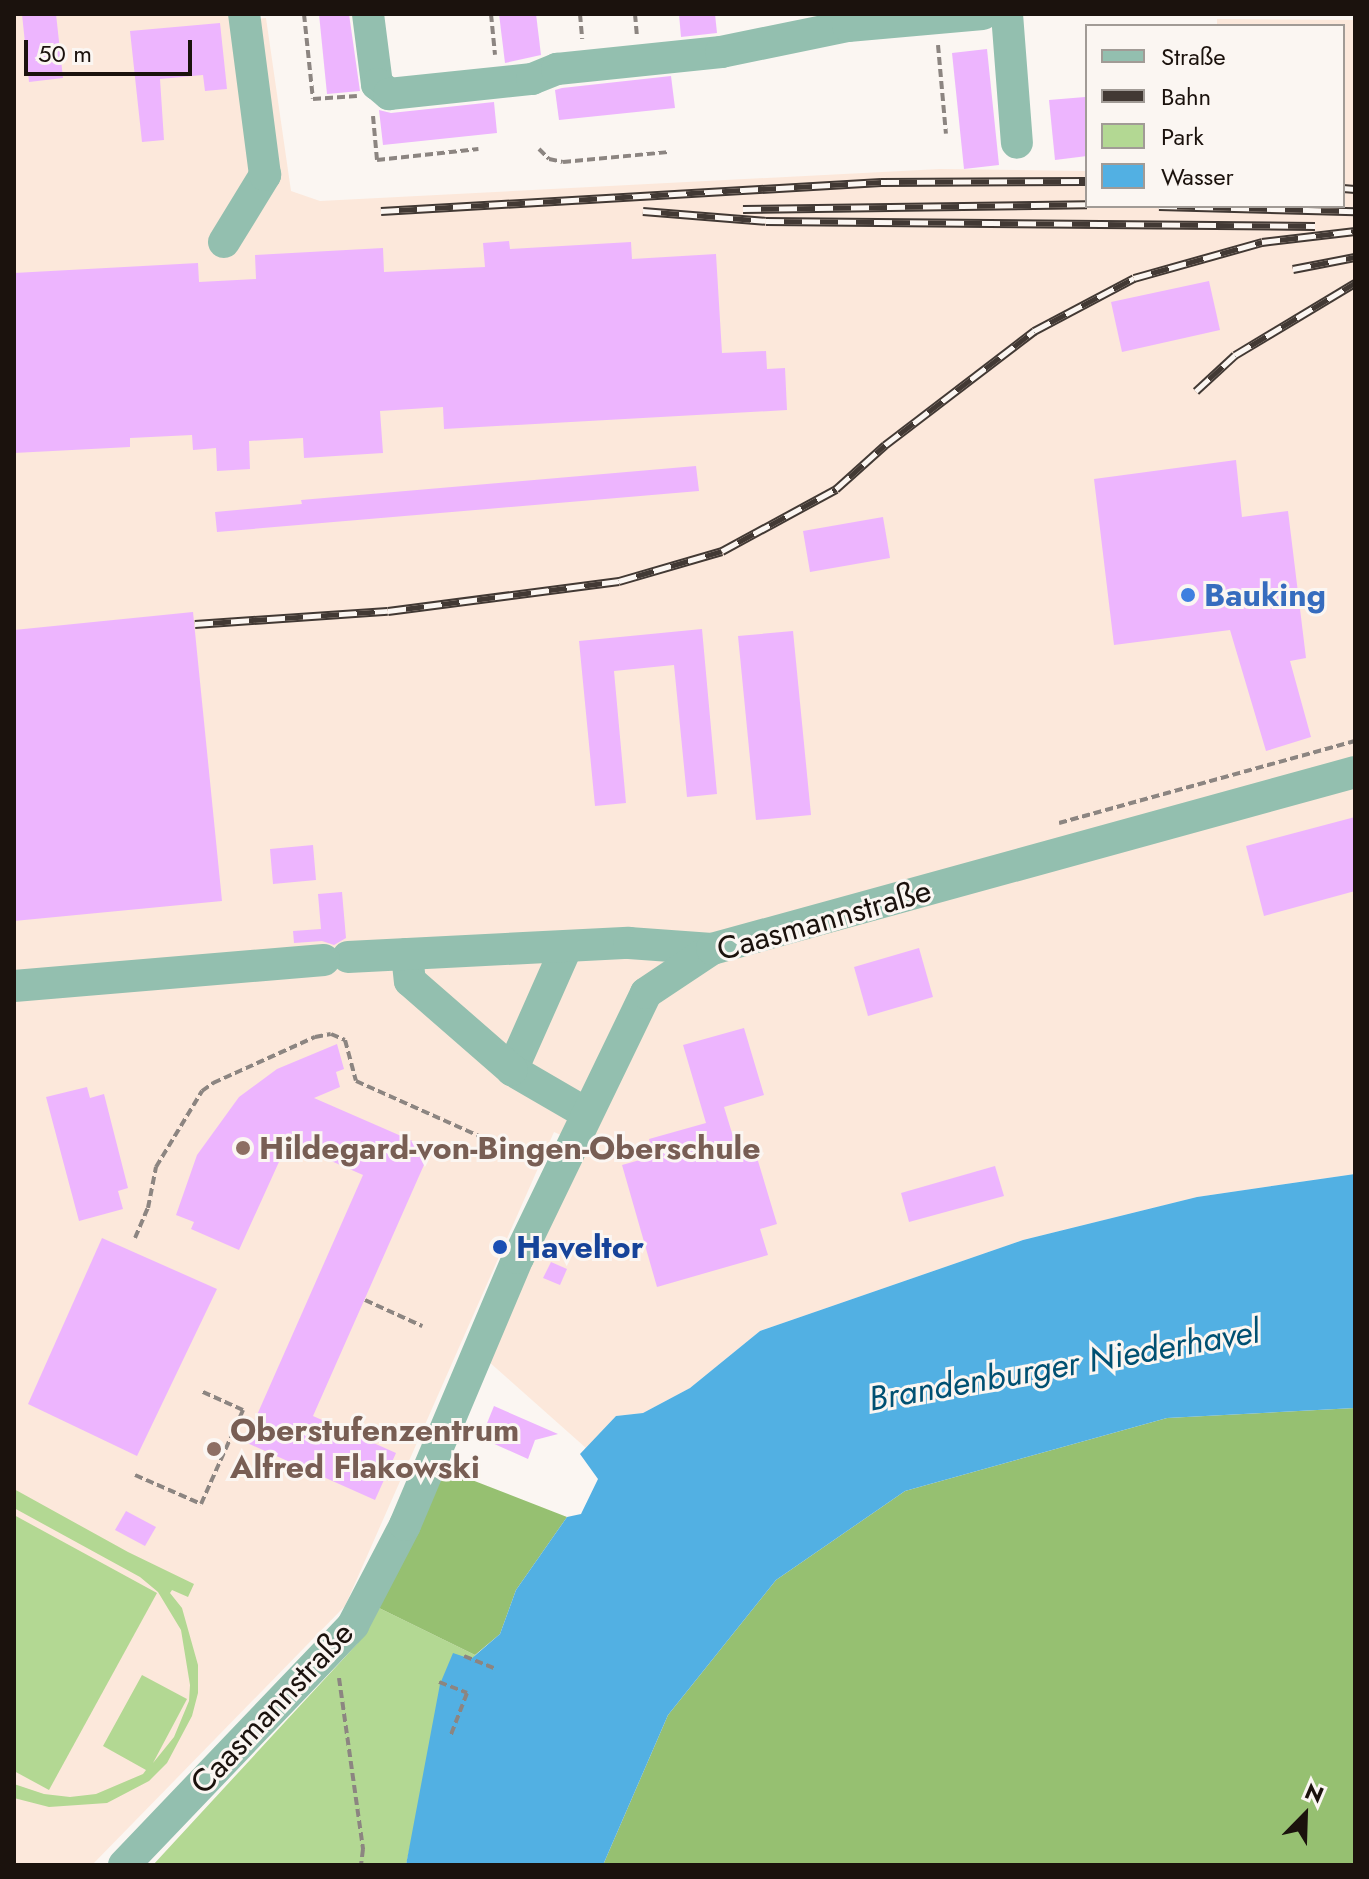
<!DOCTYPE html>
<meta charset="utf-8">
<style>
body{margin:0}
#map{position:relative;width:1369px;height:1879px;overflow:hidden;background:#fbf6f2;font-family:Jost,sans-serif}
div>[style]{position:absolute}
.built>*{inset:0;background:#fce8db}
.green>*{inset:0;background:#b3d893}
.forest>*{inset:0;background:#96c071}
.water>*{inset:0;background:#52b0e3}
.building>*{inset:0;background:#edb5fe}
.path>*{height:4px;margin-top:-2px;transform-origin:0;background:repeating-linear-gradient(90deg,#8c8581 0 8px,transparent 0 12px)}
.minor>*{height:32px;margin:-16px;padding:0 16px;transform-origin:16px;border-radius:16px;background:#93bfaf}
.rail>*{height:9px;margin-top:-4.5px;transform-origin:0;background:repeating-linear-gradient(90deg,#fbf6f2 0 18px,#423934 0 36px);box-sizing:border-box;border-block:2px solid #423934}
.dots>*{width:22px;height:22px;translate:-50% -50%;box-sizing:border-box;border:4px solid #fbf6f2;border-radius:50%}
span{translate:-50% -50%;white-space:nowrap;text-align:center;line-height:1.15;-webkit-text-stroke:6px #fbf6f2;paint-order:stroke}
.shop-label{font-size:32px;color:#366cbe;font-weight:700}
.left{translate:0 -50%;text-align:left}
.street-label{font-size:32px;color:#1b120d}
.education-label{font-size:32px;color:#785e54;font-weight:700}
.transit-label{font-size:32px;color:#164399;font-weight:700}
.water-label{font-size:34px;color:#005072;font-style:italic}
.frame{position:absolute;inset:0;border:16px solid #1b120d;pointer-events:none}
.legend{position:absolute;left:1085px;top:24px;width:260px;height:184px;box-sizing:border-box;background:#fbf6f2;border:2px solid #a19b96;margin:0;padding:10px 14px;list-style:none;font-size:24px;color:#1b120d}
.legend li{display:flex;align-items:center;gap:16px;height:40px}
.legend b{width:40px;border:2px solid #a19b96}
.north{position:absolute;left:1265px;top:1775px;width:80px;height:80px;-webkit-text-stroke:6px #fbf6f2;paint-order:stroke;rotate:23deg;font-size:22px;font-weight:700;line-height:32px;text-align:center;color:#1b120d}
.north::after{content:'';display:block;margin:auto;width:28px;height:36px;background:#1b120d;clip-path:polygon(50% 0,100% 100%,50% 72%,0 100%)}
.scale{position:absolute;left:24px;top:40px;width:168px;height:36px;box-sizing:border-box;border:4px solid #1b120d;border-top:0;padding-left:10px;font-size:24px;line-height:28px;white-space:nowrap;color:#1b120d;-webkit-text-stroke:6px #fbf6f2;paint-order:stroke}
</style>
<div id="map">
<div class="built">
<div style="clip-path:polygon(14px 14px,232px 14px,233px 21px,266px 18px,291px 191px,320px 201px,940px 169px,1087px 171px,1087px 206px,1343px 206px,1343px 26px,1217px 26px,1217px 19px,1355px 20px,1355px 1174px,1197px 1197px,1023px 1240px,760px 1331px,690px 1388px,643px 1413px,616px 1416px,586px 1448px,488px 1361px,583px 1145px,554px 1132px,345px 1606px,92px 1865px,14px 1865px)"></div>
</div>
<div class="green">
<div style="clip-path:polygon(14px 1489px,128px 1552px,194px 1584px,188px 1597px,172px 1590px,170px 1593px,182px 1608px,198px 1665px,198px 1693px,192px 1716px,167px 1763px,149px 1781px,107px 1803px,49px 1807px,14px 1798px,14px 1784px,44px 1794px,70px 1797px,96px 1794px,143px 1774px,146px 1770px,103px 1746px,142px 1675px,187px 1699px,153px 1763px,174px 1737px,189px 1701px,190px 1685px,181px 1630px,158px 1592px,140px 1577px,14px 1508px)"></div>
<div style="clip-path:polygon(14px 1515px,157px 1593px,49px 1790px,14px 1771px)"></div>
<div style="clip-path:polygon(377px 1607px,475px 1655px,423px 1788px,406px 1865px,153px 1865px,357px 1644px)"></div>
</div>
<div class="forest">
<div style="clip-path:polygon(1355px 1408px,1355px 1865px,603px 1865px,668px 1715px,776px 1580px,905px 1491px,1167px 1418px)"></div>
<div style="clip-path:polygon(441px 1468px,567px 1517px,516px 1590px,500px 1634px,475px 1655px,377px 1607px)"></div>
</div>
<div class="water">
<div style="clip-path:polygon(1355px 1174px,1355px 1408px,1167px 1418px,905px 1491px,776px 1580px,668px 1715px,603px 1865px,406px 1865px,440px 1684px,453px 1653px,471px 1659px,500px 1634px,516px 1590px,567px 1517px,581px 1514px,598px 1479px,580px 1454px,616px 1416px,643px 1413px,690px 1388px,760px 1331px,1023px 1240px,1197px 1197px)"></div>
</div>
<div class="building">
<div style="clip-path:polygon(22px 14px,56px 14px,63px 78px,29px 82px)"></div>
<div style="clip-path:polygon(319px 14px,349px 14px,360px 91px,327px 94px)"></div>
<div style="clip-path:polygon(499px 14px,536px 14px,541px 55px,505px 63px)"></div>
<div style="clip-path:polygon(679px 14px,715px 14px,717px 33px,681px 37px)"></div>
<div style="clip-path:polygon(220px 23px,227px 89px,205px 91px,203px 75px,160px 79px,164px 140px,142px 142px,130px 31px)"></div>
<div style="clip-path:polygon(987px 49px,999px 165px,964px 169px,952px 53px)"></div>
<div style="clip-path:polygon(671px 76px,675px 108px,559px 120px,555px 90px,562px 88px)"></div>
<div style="clip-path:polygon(1085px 97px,1087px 156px,1055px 160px,1049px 100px)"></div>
<div style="clip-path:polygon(494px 102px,497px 133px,383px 145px,379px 110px,391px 113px)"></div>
<div style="clip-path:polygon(509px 241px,510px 249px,631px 242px,632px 259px,716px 254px,722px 353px,766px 351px,767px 369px,785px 368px,787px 410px,444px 429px,443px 407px,380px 411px,383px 453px,304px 458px,303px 438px,249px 441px,250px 469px,217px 471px,216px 448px,193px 450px,192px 435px,130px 438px,130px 447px,14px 453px,14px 273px,198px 263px,199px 282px,256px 279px,255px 255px,383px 248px,384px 272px,485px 267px,483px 243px)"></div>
<div style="clip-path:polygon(1209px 281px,1220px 330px,1122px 352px,1111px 302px)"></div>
<div style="clip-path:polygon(1236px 460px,1242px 517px,1288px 511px,1306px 658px,1290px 661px,1311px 737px,1266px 751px,1230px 630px,1114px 645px,1094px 479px)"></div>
<div style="clip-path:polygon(696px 466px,699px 491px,217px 532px,215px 512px,302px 504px,301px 500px)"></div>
<div style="clip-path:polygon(883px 517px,890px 558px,810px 572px,803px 531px)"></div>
<div style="clip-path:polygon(193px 612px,222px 901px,14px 921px,14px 630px)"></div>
<div style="clip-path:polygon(702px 629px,717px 794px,687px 797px,674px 665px,614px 671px,626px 803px,595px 806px,579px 641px)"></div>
<div style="clip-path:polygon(793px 631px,811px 815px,756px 820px,738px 636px)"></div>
<div style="clip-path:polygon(1355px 817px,1355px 891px,1264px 916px,1246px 846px)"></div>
<div style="clip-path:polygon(313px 845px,316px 880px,273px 884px,270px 849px)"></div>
<div style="clip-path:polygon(342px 892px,346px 938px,334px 945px,322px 941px,294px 943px,293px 931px,321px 929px,318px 894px)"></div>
<div style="clip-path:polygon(919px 948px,933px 997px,868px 1016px,854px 967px)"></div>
<div style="clip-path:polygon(744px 1028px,764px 1095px,724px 1107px,739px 1156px,755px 1151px,777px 1224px,760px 1229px,768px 1255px,657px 1287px,622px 1165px,654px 1156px,649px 1139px,706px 1123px,683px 1045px)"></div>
<div style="clip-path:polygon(337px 1044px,344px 1069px,336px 1072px,340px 1087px,314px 1098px,431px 1149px,313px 1416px,396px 1453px,375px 1500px,245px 1442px,363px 1175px,288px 1142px,239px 1250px,191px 1229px,194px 1222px,176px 1215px,197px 1155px,239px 1097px,277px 1069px)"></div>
<div style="clip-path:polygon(87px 1087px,90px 1098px,104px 1094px,128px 1188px,118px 1191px,123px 1209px,79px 1221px,46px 1097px)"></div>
<div style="clip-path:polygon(995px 1166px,1004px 1196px,909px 1222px,901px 1193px)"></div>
<div style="clip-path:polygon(102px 1238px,217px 1289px,137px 1456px,28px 1404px)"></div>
<div style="clip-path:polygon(551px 1262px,567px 1269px,560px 1285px,543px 1278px)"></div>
<div style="clip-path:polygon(494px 1406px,558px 1434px,535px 1440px,528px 1459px,481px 1438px)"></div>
<div style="clip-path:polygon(126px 1511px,156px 1527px,145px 1546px,115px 1530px)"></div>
</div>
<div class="path">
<div style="left:304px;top:14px;width:85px;rotate:84deg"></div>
<div style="left:313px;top:99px;width:44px;rotate:-3.9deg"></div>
<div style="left:491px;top:14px;width:41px;rotate:84.4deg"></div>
<div style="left:580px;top:14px;width:25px;rotate:85deg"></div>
<div style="left:635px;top:14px;width:21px;rotate:85deg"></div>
<div style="left:938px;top:45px;width:89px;rotate:84.9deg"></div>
<div style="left:373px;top:116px;width:44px;rotate:84.8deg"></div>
<div style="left:377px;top:160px;width:102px;rotate:-6.2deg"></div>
<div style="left:539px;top:149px;width:14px;rotate:45deg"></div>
<div style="left:549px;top:159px;width:14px;rotate:12deg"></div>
<div style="left:563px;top:162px;width:105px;rotate:-5.4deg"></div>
<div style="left:1059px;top:823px;width:307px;rotate:-15.5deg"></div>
<div style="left:1353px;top:1174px;width:2px"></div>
<div style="left:135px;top:1238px;width:33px;rotate:-67deg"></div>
<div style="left:148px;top:1208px;width:42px;rotate:-79deg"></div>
<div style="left:156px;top:1167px;width:89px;rotate:-58.8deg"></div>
<div style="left:202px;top:1091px;width:14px;rotate:-36deg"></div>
<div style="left:213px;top:1083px;width:112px;rotate:-24.3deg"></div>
<div style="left:315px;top:1037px;width:16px;rotate:-11deg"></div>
<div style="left:331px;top:1034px;width:15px;rotate:23deg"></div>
<div style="left:345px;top:1040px;width:42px;rotate:75deg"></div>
<div style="left:356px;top:1081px;width:196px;rotate:24.1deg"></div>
<div style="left:365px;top:1300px;width:63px;rotate:24.5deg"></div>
<div style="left:135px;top:1475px;width:72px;rotate:23.7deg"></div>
<div style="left:201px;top:1504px;width:103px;rotate:-65.9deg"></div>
<div style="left:243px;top:1410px;width:46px;rotate:-155.7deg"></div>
<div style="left:464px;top:1656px;width:35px;rotate:22deg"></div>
<div style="left:339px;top:1678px;width:173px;rotate:82deg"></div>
<div style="left:363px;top:1849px;width:16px;rotate:97deg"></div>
<div style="left:439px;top:1682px;width:30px;rotate:21deg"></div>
<div style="left:467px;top:1693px;width:47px;rotate:111.1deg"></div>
</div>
<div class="minor">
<div style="left:368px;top:14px;width:71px;rotate:82.7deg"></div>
<div style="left:377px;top:84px;width:16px;rotate:40deg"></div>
<div style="left:389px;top:94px;width:144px;rotate:-6deg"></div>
<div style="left:532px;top:79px;width:27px;rotate:-22deg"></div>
<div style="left:557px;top:69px;width:165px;rotate:-5.9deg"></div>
<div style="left:721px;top:52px;width:130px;rotate:-11.6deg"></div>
<div style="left:848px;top:26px;width:135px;rotate:-5.1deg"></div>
<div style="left:1007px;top:14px;width:129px;rotate:85.6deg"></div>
<div style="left:224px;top:242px;width:79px;rotate:-58.5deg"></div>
<div style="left:265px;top:175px;width:162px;rotate:-97.4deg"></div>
<div style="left:567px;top:946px;width:136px;rotate:113.9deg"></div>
<div style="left:512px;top:1070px;width:86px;rotate:30.2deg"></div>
<div style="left:407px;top:954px;width:27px;rotate:84deg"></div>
<div style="left:410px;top:981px;width:135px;rotate:41.1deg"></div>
<div style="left:348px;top:957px;width:281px;rotate:-2.9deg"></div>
<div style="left:629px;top:943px;width:83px;rotate:4.1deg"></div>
<div style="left:14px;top:986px;width:311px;rotate:-4.8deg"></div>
<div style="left:124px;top:1865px;width:332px;rotate:-46.3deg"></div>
<div style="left:353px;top:1625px;width:113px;rotate:-62.5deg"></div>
<div style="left:405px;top:1525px;width:290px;rotate:-67.1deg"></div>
<div style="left:518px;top:1258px;width:294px;rotate:-64.2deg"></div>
<div style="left:646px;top:993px;width:79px;rotate:-33.7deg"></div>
<div style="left:712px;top:949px;width:667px;rotate:-15.39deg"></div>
</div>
<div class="rail">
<div style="left:1343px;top:188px;width:12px;rotate:5deg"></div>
<div style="left:1159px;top:206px;width:196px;rotate:1.5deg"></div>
<div style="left:743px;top:209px;width:344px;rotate:-0.8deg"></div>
<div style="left:381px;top:211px;width:501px;rotate:-3.32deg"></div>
<div style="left:881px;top:182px;width:206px;rotate:-0.3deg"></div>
<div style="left:643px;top:211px;width:123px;rotate:4.6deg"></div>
<div style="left:766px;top:221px;width:549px;rotate:0.52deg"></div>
<div style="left:1293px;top:269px;width:63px;rotate:-11deg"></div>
<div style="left:1196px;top:391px;width:53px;rotate:-42.7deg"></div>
<div style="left:1235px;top:355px;width:140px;rotate:-31deg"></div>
<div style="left:195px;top:624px;width:193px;rotate:-3.9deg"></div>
<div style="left:388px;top:611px;width:233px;rotate:-7.4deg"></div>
<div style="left:619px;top:581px;width:107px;rotate:-16.2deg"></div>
<div style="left:722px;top:551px;width:130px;rotate:-28.5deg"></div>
<div style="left:836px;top:489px;width:66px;rotate:-41.9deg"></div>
<div style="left:885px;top:445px;width:188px;rotate:-37.4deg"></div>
<div style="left:1034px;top:331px;width:113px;rotate:-27.9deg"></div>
<div style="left:1134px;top:278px;width:133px;rotate:-15.7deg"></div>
<div style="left:1262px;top:242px;width:94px;rotate:-6.7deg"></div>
</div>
<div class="dots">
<div style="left:1188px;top:595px;background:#3f7fe0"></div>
<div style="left:243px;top:1148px;background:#8d6e63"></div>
<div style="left:500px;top:1247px;background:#1a4fb4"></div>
<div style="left:214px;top:1449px;background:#8d6e63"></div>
</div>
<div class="shop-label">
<span class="left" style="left:1204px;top:595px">Bauking</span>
</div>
<div class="street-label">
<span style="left:824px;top:920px;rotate:-16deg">Caasmannstraße</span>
<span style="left:272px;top:1708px;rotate:-47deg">Caasmannstraße</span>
</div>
<div class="education-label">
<span class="left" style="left:259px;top:1148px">Hildegard-von-Bingen-Oberschule</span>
<span class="left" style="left:230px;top:1449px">Oberstufenzentrum<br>Alfred Flakowski</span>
</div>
<div class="transit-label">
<span class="left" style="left:516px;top:1247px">Haveltor</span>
</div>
<div class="water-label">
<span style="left:1064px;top:1365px;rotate:-10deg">Brandenburger Niederhavel</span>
</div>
<div class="frame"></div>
<ul class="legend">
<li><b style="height:10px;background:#93bfaf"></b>Straße</li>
<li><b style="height:10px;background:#423934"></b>Bahn</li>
<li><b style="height:22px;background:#b3d893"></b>Park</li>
<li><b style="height:22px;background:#52b0e3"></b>Wasser</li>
</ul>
<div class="north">N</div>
<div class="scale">50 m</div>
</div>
